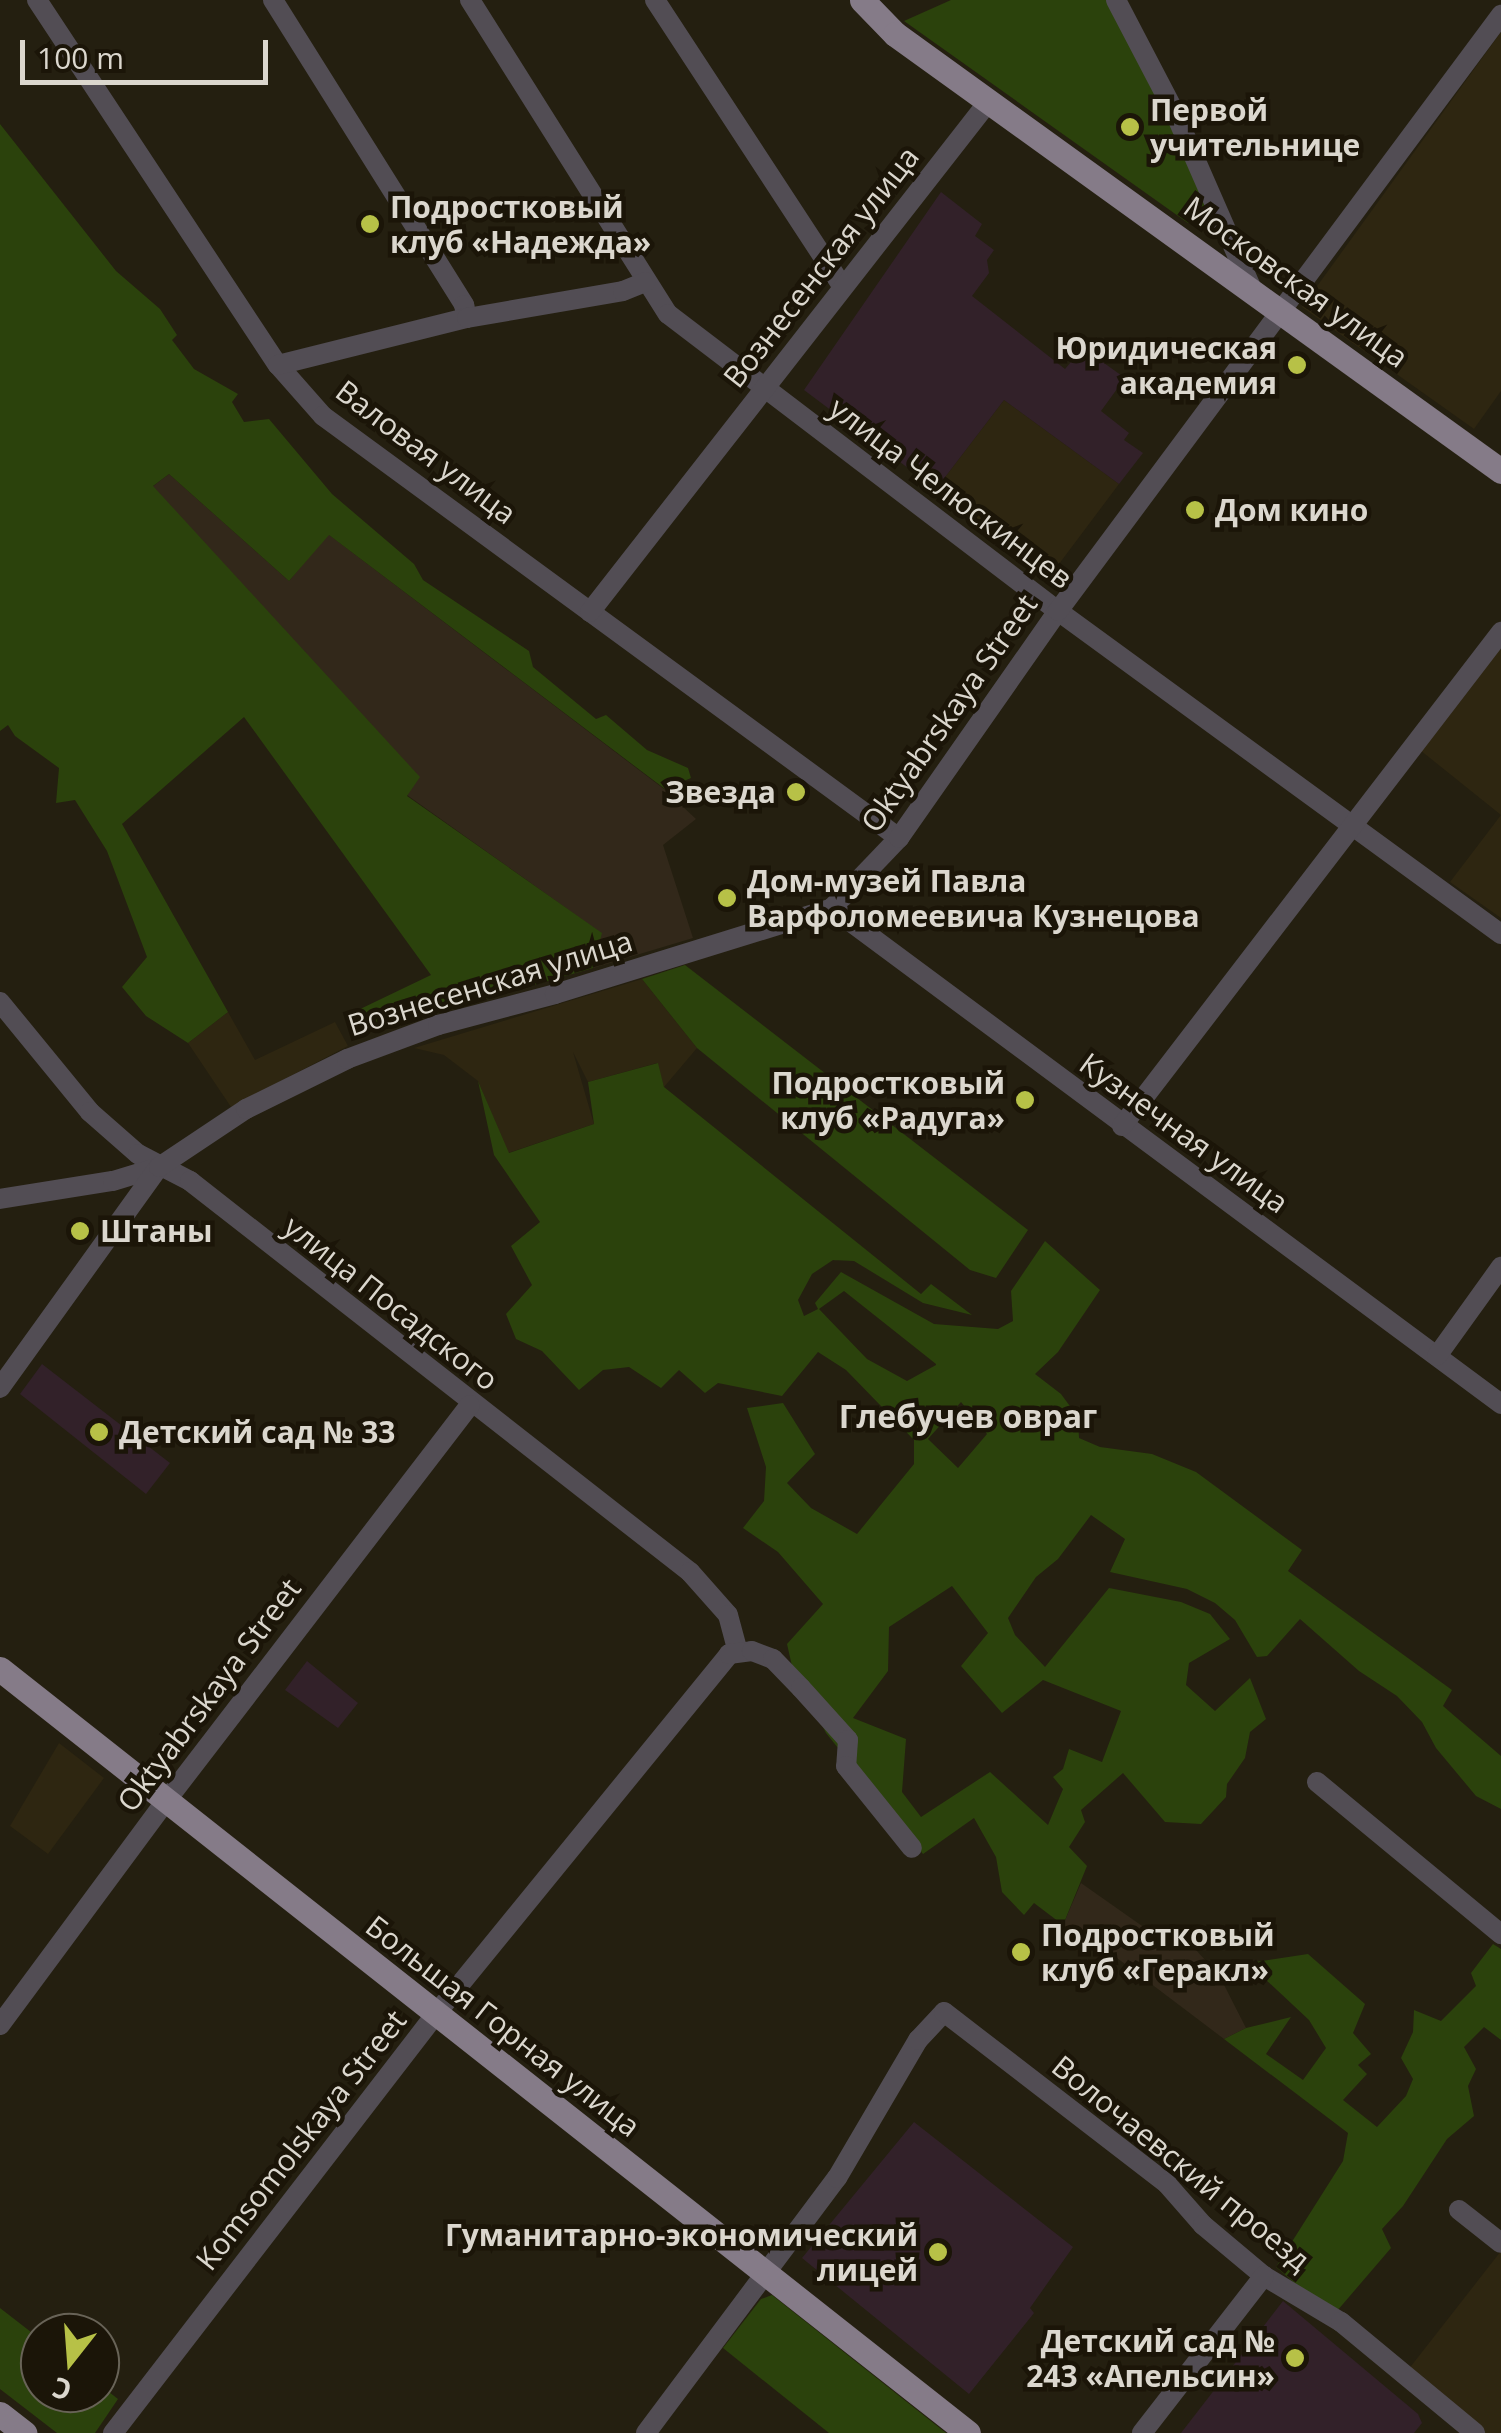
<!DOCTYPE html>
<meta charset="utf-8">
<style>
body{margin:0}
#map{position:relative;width:1501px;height:2433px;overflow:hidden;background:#241f10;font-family:"Open Sans",sans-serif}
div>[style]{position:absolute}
.built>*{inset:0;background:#2e2611}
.industrial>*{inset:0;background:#32281a}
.education>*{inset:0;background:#322129}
.green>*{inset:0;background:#2b420c}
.minor>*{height:20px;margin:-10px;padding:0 10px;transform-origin:10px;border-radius:10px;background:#524d54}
.major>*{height:25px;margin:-12.5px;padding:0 12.5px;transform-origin:12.5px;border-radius:12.5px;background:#857b88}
.dots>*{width:28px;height:28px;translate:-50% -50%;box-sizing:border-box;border:5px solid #1b1508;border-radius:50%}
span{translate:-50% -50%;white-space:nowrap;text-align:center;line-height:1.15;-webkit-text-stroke:9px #1b1508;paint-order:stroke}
.poi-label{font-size:30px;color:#dbd7ce;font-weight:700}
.left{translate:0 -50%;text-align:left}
.right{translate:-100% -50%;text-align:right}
.street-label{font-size:30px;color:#dbd7ce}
.neighbourhood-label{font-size:32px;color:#dbd7ce;font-weight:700}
.north{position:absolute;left:20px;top:2313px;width:100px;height:100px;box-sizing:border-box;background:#1b1508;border:2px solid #686357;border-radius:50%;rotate:197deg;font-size:28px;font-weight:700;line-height:40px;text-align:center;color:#dbd7ce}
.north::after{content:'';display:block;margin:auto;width:35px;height:45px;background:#b7c147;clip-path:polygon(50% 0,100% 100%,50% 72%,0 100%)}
.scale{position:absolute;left:20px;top:40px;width:248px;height:45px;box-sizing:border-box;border:5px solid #dbd7ce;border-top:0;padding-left:12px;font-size:30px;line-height:35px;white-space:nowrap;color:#dbd7ce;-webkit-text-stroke:8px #1b1508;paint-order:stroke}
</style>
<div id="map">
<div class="built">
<div style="clip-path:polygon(1501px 32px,1501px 391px,1474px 429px,1302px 307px)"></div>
<div style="clip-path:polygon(1004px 400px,1119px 484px,1050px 576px,936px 489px)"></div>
<div style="clip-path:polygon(1501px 647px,1501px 918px,1450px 882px,1501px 815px,1420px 750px)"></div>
<div style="clip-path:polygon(642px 979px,697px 1048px,664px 1087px,657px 1063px,588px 1082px,573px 1052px,594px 1124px,508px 1153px,478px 1081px,444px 1055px,414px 1048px)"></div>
<div style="clip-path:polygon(228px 1012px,255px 1060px,335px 1022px,348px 1046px,231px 1107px,188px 1043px)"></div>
<div style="clip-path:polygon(59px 1743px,104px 1778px,48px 1854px,10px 1826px)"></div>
<div style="clip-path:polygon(1501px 2251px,1501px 2433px,1485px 2433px,1408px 2370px)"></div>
</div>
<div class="industrial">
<div style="clip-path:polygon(169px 474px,289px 581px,328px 534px,664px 789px,696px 819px,663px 845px,693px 938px,593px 968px,601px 933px,407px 795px,419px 777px,152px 487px)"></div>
<div style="clip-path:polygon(1081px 1883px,1172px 1947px,1184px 1937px,1219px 1975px,1246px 2028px,1224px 2039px,1109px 1952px,1094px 1949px,1063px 1925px)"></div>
</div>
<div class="education">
<div style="clip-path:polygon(941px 192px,982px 224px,975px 236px,994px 250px,987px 260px,989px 273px,972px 296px,1065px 369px,1083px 348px,1125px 378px,1101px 411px,1129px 433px,1124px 440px,1143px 453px,1119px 484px,1004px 400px,936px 489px,804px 390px)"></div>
<div style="clip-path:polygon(42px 1364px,170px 1463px,146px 1494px,20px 1394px)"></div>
<div style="clip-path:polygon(307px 1661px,358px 1703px,338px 1728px,285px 1690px)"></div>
<div style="clip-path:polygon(914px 2122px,1073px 2247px,1030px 2308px,1034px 2313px,969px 2394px,802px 2258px)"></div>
<div style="clip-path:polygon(1283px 2301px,1418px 2414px,1422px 2423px,1414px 2433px,1181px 2433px)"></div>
</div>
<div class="green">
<div style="clip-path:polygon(951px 0,1110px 0,1168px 117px,1207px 210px,1199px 219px,1188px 223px,904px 21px)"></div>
<div style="clip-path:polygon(0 124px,116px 271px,160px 309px,177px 335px,172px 340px,194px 369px,238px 394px,232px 402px,244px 422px,269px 419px,332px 494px,414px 564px,423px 580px,529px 651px,533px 667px,596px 719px,606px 715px,647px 750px,688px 768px,691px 778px,665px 789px,329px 535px,289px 581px,169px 474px,153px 486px,420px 777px,407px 796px,602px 933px,593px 968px,377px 1030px,356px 1011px,431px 975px,244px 717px,122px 824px,228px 1012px,188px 1043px,146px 1016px,122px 987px,147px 957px,107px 851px,75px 800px,56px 803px,59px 768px,15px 736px,8px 725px,0 731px)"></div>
<div style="clip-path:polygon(685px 965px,1028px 1230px,996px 1278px,970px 1270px,697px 1048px,642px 979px)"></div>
<div style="clip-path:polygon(evenodd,658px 1063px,664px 1087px,921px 1294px,931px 1284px,972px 1315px,923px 1303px,854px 1261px,833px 1260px,812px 1274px,798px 1300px,804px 1316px,818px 1309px,815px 1303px,841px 1272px,934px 1324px,998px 1329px,1013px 1321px,1011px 1291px,1045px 1241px,1100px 1290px,1058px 1352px,1035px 1374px,1061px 1394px,1078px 1417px,1079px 1438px,1100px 1447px,1152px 1454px,1196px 1472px,1302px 1550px,1288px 1571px,1452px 1690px,1443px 1706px,1501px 1756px,1501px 1809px,1476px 1796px,1436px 1748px,1422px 1722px,1397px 1696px,1359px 1671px,1300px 1619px,1267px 1656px,1257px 1657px,1235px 1620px,1215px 1603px,1187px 1589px,1110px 1572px,1125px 1539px,1091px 1515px,1058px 1559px,1036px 1577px,1008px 1618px,1015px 1635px,1045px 1667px,1109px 1588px,1181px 1602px,1210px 1614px,1230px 1639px,1189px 1663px,1186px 1685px,1215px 1711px,1250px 1678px,1266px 1719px,1250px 1732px,1245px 1758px,1227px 1784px,1226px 1797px,1201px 1824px,1165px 1822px,1123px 1773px,1081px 1810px,1085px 1822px,1069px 1847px,1087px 1866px,1063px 1925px,1034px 1903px,1024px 1915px,1002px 1892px,996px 1857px,974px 1818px,923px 1854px,826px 1733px,792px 1666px,787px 1644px,823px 1604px,778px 1552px,743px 1528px,764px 1501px,766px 1467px,747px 1408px,783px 1403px,815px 1454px,787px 1483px,811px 1508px,857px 1534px,914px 1464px,914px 1440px,846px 1370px,818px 1352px,782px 1396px,718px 1383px,705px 1393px,679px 1370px,661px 1388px,629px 1367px,603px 1370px,579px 1390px,542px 1351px,516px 1339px,506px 1314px,532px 1285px,511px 1246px,540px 1222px,494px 1155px,478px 1081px,509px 1153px,594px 1124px,588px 1082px,658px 1063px,844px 1291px,936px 1364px,936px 1365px,907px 1381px,867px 1359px,819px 1309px,844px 1291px,658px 1063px,961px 1402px,987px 1434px,958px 1468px,928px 1439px,961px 1402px,658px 1063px,952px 1586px,988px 1633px,961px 1666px,1002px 1713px,1043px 1680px,1121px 1711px,1102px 1762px,1069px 1749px,1063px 1769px,1053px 1777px,1063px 1789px,1048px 1825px,990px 1772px,921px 1817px,902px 1792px,906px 1739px,853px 1718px,888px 1671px,889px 1627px,952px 1586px)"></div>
<div style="clip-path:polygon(1493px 1944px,1501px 1949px,1501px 2040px,1484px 2027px,1464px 2047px,1476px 2069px,1468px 2086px,1474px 2116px,1447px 2139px,1403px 2206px,1382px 2229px,1391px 2248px,1337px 2311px,1311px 2297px,1276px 2267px,1343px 2161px,1348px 2133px,1224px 2039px,1246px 2028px,1291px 2017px,1266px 2054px,1303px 2080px,1326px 2048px,1309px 2020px,1248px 1963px,1308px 1954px,1365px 2004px,1353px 2033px,1371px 2054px,1358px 2065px,1367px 2074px,1343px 2100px,1377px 2127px,1406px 2096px,1413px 2079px,1401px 2058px,1413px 2032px,1414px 2010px,1441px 2021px,1476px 1986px,1471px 1973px)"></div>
<div style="clip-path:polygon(772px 2295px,946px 2433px,829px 2433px,723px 2348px,761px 2299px)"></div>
<div style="clip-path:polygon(0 2308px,40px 2339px,40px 2393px,100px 2393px,100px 2385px,118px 2399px,95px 2433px,57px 2433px,0 2389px)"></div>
</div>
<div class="minor">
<div style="left:37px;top:0;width:437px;rotate:56.6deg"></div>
<div style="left:278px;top:365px;width:68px;rotate:48.6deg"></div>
<div style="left:323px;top:416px;width:714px;rotate:36.23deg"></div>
<div style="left:273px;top:0;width:360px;rotate:57.9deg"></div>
<div style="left:464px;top:305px;width:13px;rotate:77deg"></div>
<div style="left:470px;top:0;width:371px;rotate:57.8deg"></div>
<div style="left:668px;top:314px;width:490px;rotate:37.3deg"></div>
<div style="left:1058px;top:611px;width:548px;rotate:36.1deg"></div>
<div style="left:655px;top:0;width:343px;rotate:56.8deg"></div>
<div style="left:1116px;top:0;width:127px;rotate:62.4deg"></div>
<div style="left:1175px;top:113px;width:192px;rotate:66.4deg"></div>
<div style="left:278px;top:365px;width:195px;rotate:-14deg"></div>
<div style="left:467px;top:318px;width:158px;rotate:-9.8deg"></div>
<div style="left:623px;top:291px;width:24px;rotate:-22deg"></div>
<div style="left:590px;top:612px;width:648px;rotate:-52.02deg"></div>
<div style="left:832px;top:908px;width:833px;rotate:36.55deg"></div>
<div style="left:0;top:1002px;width:142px;rotate:50.7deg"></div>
<div style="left:90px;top:1112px;width:64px;rotate:41.2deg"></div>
<div style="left:138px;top:1154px;width:59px;rotate:27.4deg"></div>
<div style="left:190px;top:1181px;width:635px;rotate:38.03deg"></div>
<div style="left:690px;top:1572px;width:57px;rotate:48.5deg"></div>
<div style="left:728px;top:1615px;width:38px;rotate:75deg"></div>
<div style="left:1122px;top:1126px;width:623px;rotate:-52.5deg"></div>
<div style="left:0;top:1199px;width:114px;rotate:-9.1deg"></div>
<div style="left:113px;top:1181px;width:48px;rotate:-16.9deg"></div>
<div style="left:1437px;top:1356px;width:110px;rotate:-54.3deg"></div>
<div style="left:0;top:1388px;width:272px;rotate:-54.3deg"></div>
<div style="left:159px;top:1167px;width:105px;rotate:-33.7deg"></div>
<div style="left:246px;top:1109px;width:113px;rotate:-26.3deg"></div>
<div style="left:347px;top:1059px;width:97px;rotate:-20.5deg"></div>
<div style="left:438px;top:1025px;width:121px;rotate:-14.8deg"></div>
<div style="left:555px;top:994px;width:290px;rotate:-17.2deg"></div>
<div style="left:832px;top:908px;width:97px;rotate:-46.3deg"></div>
<div style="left:899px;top:838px;width:277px;rotate:-55deg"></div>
<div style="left:1058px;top:611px;width:743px;rotate:-53.38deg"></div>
<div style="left:1317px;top:1782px;width:239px;rotate:39.6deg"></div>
<div style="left:0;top:2025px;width:279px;rotate:-53.5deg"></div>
<div style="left:166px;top:1801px;width:499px;rotate:-52.5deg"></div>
<div style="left:1459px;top:2210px;width:53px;rotate:38.2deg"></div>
<div style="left:113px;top:2433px;width:528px;rotate:-52.39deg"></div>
<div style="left:435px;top:2015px;width:466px;rotate:-50.8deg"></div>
<div style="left:729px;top:1654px;width:23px;rotate:-7deg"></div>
<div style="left:752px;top:1651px;width:22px;rotate:21deg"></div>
<div style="left:773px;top:1659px;width:40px;rotate:46deg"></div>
<div style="left:801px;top:1688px;width:70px;rotate:47.9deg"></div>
<div style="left:848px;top:1740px;width:26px;rotate:94deg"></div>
<div style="left:846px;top:1766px;width:105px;rotate:51.2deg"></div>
<div style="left:646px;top:2433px;width:319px;rotate:-53.2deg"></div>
<div style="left:837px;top:2178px;width:160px;rotate:-59.6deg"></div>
<div style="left:918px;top:2040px;width:38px;rotate:-47deg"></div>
<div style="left:944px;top:2012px;width:282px;rotate:37.6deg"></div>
<div style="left:1167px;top:2184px;width:55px;rotate:48.7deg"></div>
<div style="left:1203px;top:2225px;width:80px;rotate:39.9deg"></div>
<div style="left:1264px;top:2276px;width:90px;rotate:30.9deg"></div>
<div style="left:1341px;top:2322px;width:174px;rotate:39.6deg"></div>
<div style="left:1142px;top:2433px;width:199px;rotate:-52.2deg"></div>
</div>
<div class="major">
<div style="left:862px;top:0;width:47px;rotate:45.9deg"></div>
<div style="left:895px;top:34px;width:747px;rotate:35.8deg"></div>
<div style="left:0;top:1669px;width:1233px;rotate:38.28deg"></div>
<div style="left:0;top:2414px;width:31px;rotate:38deg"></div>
</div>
<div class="dots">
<div style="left:1130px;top:127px;background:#b7c147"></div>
<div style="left:370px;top:224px;background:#b7c147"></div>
<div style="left:1297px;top:365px;background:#b7c147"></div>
<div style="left:1195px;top:510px;background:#b7c147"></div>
<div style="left:796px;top:792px;background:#b7c147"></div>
<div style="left:727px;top:898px;background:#b7c147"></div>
<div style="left:1025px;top:1100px;background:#b7c147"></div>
<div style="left:80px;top:1231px;background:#b7c147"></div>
<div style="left:99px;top:1432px;background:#b7c147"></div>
<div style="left:1021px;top:1952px;background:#b7c147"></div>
<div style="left:938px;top:2252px;background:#b7c147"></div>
<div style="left:1295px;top:2358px;background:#b7c147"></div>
</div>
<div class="poi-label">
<span class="left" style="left:1150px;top:127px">Первой<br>учительнице</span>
<span class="left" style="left:390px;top:224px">Подростковый<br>клуб «Надежда»</span>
<span class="right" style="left:1277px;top:365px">Юридическая<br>академия</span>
<span class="left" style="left:1215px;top:510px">Дом кино</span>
<span class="right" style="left:776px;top:792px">Звезда</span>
<span class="left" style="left:747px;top:898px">Дом-музей Павла<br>Варфоломеевича Кузнецова</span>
<span class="right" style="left:1005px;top:1100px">Подростковый<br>клуб «Радуга»</span>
<span class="left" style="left:100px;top:1231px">Штаны</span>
<span class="left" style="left:119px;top:1432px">Детский сад № 33</span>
<span class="left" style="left:1041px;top:1952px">Подростковый<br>клуб «Геракл»</span>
<span class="right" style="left:918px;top:2252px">Гуманитарно-экономический<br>лицей</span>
<span class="right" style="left:1275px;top:2358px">Детский сад №<br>243 «Апельсин»</span>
</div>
<div class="street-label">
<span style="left:821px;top:267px;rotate:-52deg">Вознесенская улица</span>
<span style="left:1296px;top:282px;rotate:36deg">Московская улица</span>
<span style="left:426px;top:452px;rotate:37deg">Валовая улица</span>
<span style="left:951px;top:493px;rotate:37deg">улица Челюскинцев</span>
<span style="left:949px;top:713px;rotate:-55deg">Oktyabrskaya Street</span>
<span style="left:490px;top:983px;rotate:-17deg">Вознесенская улица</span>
<span style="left:1184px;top:1133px;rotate:36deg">Кузнечная улица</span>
<span style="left:391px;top:1303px;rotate:38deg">улица Посадского</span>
<span style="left:209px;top:1695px;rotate:-53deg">Oktyabrskaya Street</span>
<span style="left:503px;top:2026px;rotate:38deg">Большая Горная улица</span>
<span style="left:301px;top:2140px;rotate:-52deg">Komsomolskaya Street</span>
<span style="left:1181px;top:2163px;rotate:39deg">Волочаевский проезд</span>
</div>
<div class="neighbourhood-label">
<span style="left:968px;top:1416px">Глебучев овраг</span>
</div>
<div class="north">С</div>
<div class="scale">100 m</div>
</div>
